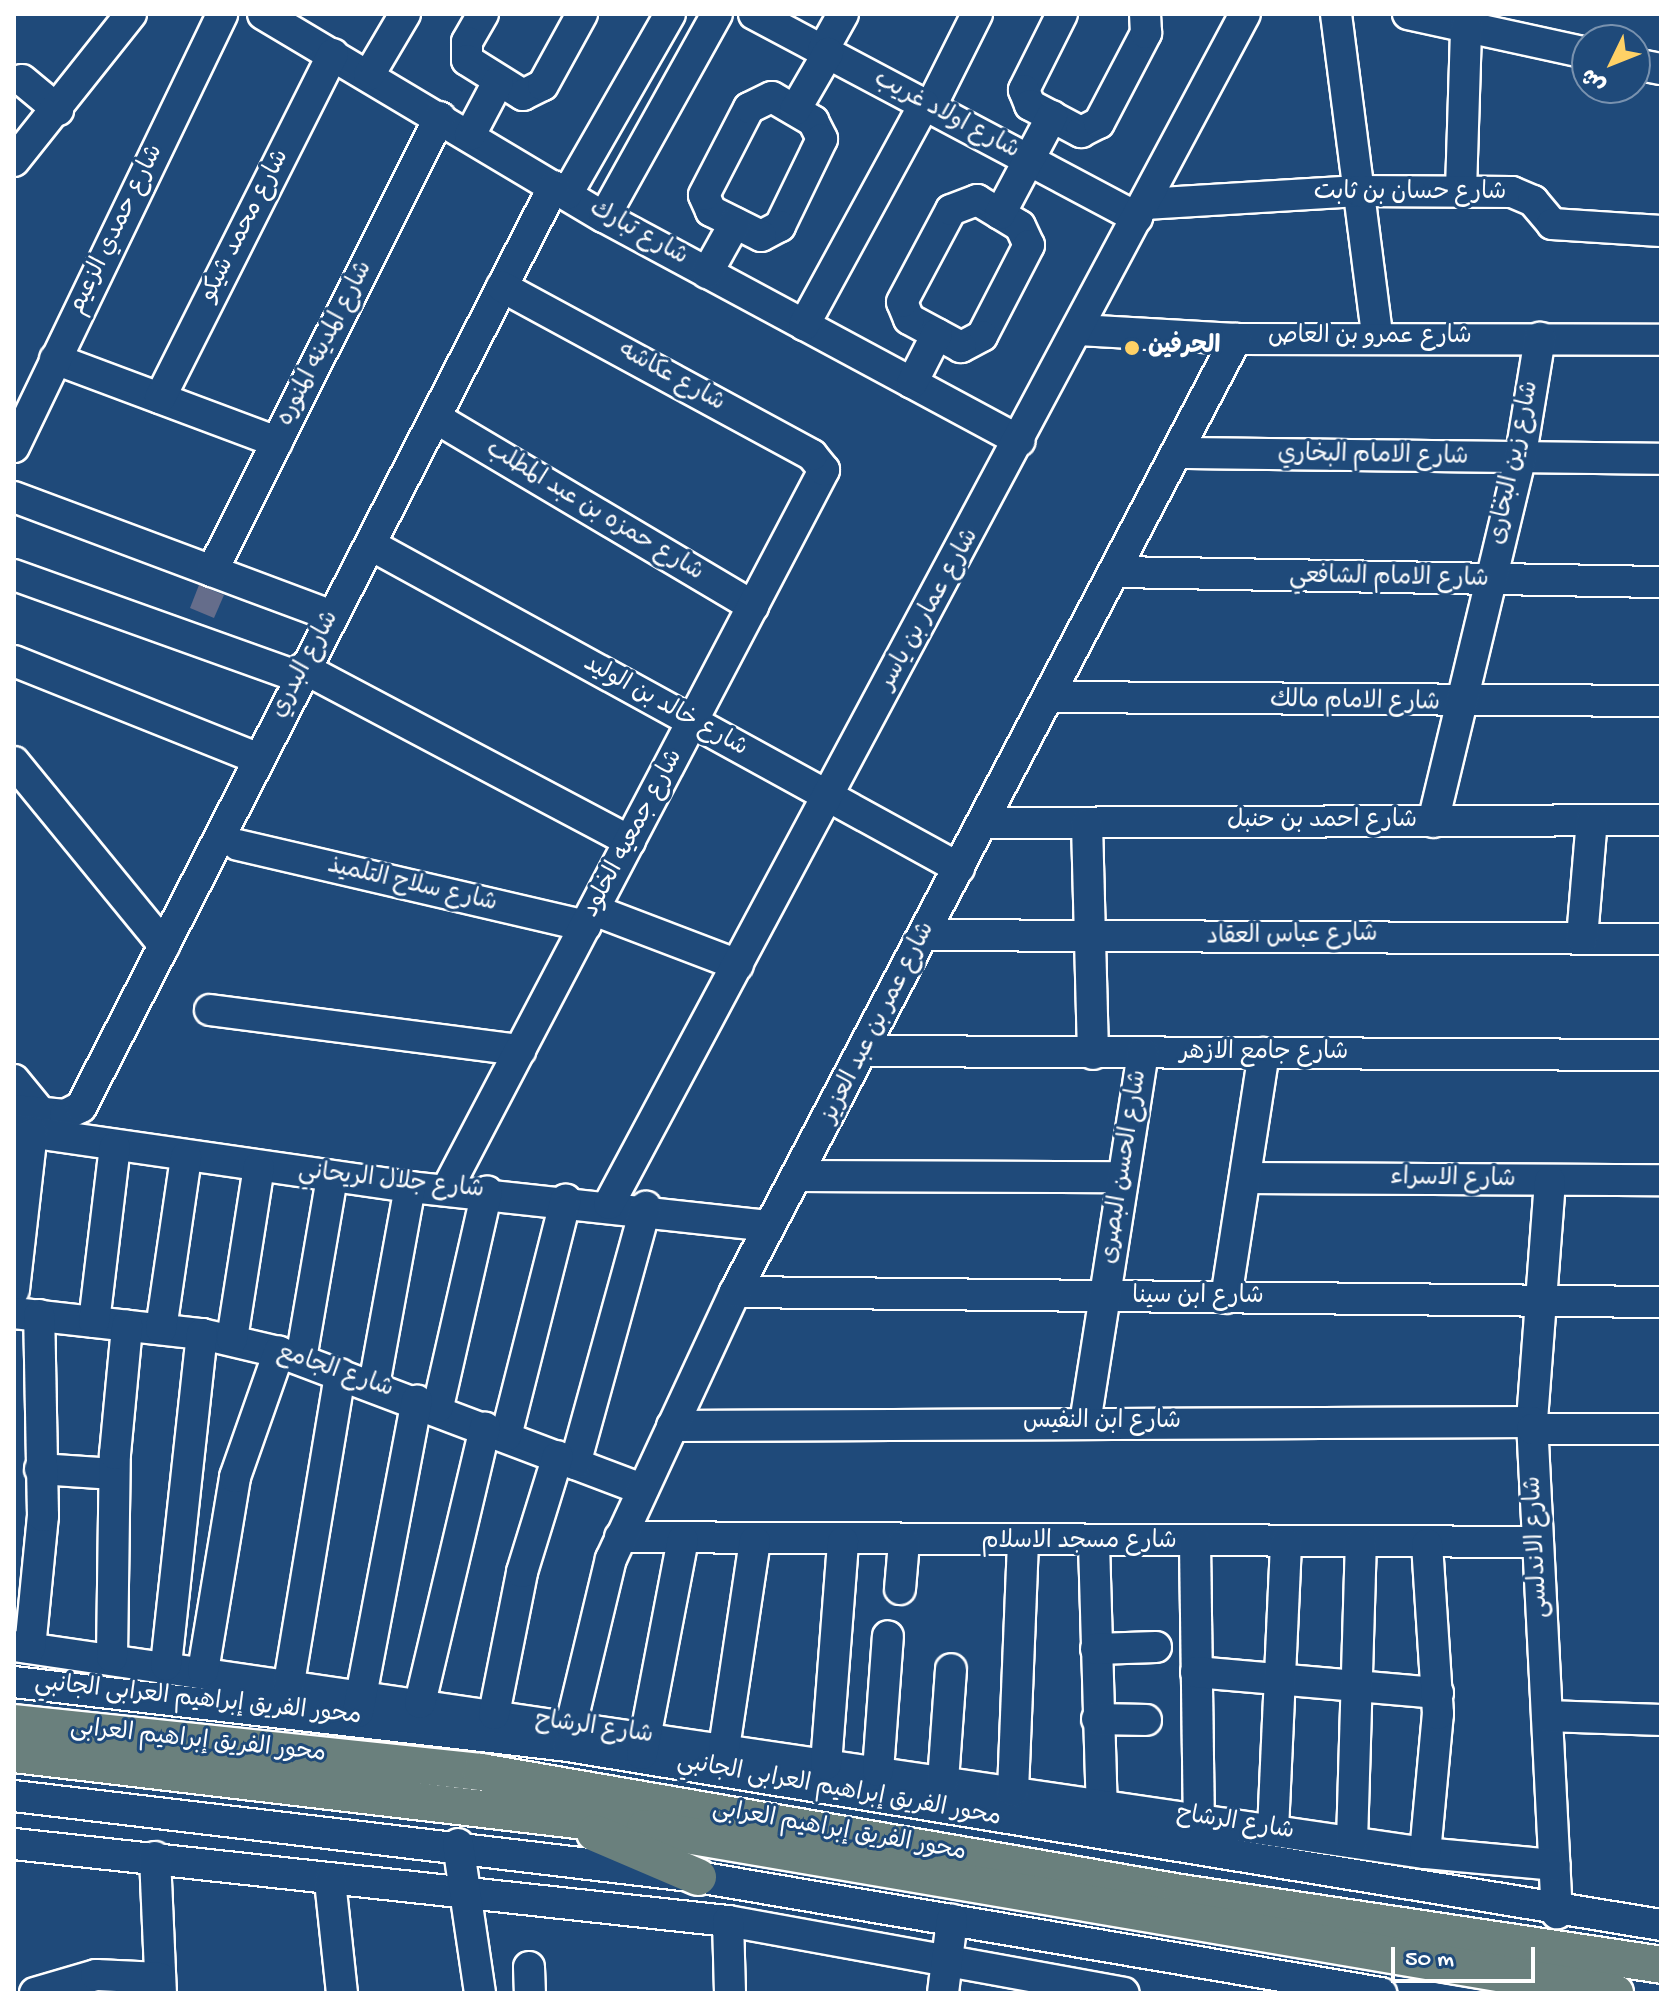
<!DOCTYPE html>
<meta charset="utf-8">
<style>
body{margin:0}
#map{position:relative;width:1675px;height:2007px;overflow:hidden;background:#1f4a7a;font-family:"Gochi Hand","Playpen Sans Arabic",sans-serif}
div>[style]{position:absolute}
.building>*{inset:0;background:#656d8b}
.roads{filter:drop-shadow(2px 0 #fff) drop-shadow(-2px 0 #fff) drop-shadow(0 2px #fff) drop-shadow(0 -2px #fff)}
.minor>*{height:30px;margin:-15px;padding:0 15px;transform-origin:15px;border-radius:15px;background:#1f4a7a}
.major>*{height:36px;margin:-18px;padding:0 18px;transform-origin:18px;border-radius:18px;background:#6a807d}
.dots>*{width:22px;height:22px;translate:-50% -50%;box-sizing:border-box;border:4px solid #1f4a7a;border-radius:50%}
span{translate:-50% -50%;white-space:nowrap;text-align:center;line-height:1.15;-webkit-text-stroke:6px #1f4a7a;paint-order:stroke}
.street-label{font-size:24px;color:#fff}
.poi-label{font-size:24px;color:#fff;font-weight:700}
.left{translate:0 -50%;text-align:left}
.frame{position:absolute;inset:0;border:16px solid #fff;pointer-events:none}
.north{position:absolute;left:1571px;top:24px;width:80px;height:80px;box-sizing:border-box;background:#1f4a7a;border:2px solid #7992af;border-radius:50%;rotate:227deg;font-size:22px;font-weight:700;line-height:32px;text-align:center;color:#fff}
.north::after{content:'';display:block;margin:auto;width:28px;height:36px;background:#ffd166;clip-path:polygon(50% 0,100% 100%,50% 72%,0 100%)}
.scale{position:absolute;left:1391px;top:1947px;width:144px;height:36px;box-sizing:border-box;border:4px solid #fff;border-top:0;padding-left:10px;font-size:24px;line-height:28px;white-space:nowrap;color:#fff;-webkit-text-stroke:6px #1f4a7a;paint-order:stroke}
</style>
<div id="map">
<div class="building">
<div style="clip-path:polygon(199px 585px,224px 595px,214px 618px,190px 608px)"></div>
</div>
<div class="roads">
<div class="minor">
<div style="left:263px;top:14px;width:397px;rotate:30.8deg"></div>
<div style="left:604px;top:217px;width:472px;rotate:28.3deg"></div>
<div style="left:483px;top:14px;width:32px;rotate:120deg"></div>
<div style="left:467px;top:42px;width:18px;rotate:90deg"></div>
<div style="left:467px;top:60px;width:66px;rotate:32deg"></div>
<div style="left:523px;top:95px;width:22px;rotate:-27deg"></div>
<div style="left:543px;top:85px;width:81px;rotate:-61.2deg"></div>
<div style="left:754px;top:14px;width:434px;rotate:28deg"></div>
<div style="left:1062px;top:14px;width:85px;rotate:116.6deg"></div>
<div style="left:1024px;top:90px;width:16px;rotate:68deg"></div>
<div style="left:1030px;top:105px;width:58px;rotate:27.9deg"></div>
<div style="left:1081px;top:132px;width:20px;rotate:-27deg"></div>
<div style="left:1099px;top:123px;width:102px;rotate:-62.4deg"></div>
<div style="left:1146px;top:33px;width:19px;rotate:-93deg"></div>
<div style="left:1336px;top:14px;width:325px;rotate:82.7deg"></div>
<div style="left:1408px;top:14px;width:183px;rotate:12.3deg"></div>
<div style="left:823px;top:50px;width:41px;rotate:-60.9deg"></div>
<div style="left:1635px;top:64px;width:26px;rotate:11deg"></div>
<div style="left:369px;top:75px;width:71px;rotate:-59.5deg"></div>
<div style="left:22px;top:80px;width:47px;rotate:39.8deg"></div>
<div style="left:772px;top:97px;width:48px;rotate:30.3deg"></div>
<div style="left:813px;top:121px;width:20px;rotate:63deg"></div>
<div style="left:822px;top:139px;width:97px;rotate:115.8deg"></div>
<div style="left:780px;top:226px;width:21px;rotate:152deg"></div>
<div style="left:761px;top:236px;width:56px;rotate:-153.4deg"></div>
<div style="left:711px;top:211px;width:17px;rotate:-114deg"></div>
<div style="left:704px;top:195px;width:98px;rotate:-62.7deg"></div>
<div style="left:749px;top:108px;width:25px;rotate:-26deg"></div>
<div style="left:930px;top:108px;width:105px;rotate:-63.4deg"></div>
<div style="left:795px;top:110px;width:66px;rotate:-59.9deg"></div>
<div style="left:470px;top:135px;width:60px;rotate:-62.2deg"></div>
<div style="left:14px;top:161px;width:188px;rotate:-51.5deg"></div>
<div style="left:1461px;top:190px;width:163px;rotate:-88.2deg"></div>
<div style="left:567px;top:194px;width:207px;rotate:-60.2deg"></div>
<div style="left:977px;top:200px;width:50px;rotate:31.2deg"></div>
<div style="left:1020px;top:226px;width:21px;rotate:65deg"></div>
<div style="left:1029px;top:245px;width:102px;rotate:117.3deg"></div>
<div style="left:982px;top:336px;width:24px;rotate:152deg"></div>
<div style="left:961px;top:347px;width:59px;rotate:-151.7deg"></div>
<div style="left:909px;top:319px;width:18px;rotate:-112deg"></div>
<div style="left:902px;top:302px;width:104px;rotate:-62deg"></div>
<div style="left:951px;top:210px;width:28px;rotate:-21deg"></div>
<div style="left:1145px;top:204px;width:214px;rotate:-3.5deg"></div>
<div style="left:1359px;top:191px;width:153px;rotate:0.4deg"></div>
<div style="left:1512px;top:192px;width:23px;rotate:23deg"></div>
<div style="left:1533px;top:201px;width:30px;rotate:50deg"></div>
<div style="left:1552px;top:224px;width:109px;rotate:3.7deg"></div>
<div style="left:1000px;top:214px;width:111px;rotate:-62deg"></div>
<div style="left:604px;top:217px;width:232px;rotate:-60.9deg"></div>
<div style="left:707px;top:273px;width:57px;rotate:-60.8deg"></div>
<div style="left:804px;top:325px;width:251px;rotate:-61.4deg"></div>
<div style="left:1079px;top:330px;width:157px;rotate:3.3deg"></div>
<div style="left:1236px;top:339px;width:425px;rotate:0.1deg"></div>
<div style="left:55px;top:359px;width:237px;rotate:20.5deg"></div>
<div style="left:912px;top:383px;width:55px;rotate:-63deg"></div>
<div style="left:160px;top:398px;width:385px;rotate:-63.3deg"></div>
<div style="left:436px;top:418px;width:369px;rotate:30.7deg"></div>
<div style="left:14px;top:447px;width:480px;rotate:-64.3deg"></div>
<div style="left:1182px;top:453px;width:479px;rotate:0.7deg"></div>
<div style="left:14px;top:497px;width:340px;rotate:20.5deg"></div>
<div style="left:371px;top:545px;width:671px;rotate:28.78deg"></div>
<div style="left:212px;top:571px;width:508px;rotate:-63.33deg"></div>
<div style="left:1118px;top:572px;width:543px;rotate:1.06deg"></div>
<div style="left:14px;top:575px;width:303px;rotate:19.7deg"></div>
<div style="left:14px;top:661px;width:262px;rotate:21.8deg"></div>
<div style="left:303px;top:668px;width:370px;rotate:27.9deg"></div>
<div style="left:1049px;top:697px;width:612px;rotate:0.37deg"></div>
<div style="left:14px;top:762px;width:237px;rotate:50.7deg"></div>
<div style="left:1433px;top:822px;width:372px;rotate:-76.5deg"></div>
<div style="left:1520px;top:460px;width:124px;rotate:-80.7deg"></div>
<div style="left:983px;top:823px;width:678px;rotate:-0.25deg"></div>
<div style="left:1087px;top:824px;width:230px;rotate:88.5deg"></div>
<div style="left:238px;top:845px;width:357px;rotate:13.1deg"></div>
<div style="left:594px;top:910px;width:154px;rotate:20.9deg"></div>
<div style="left:924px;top:935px;width:737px;rotate:0.31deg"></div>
<div style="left:1582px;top:938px;width:118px;rotate:-85.2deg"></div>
<div style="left:210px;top:1010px;width:313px;rotate:7.4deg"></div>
<div style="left:866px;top:1051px;width:795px;rotate:0.29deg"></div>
<div style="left:14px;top:1080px;width:43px;rotate:50.7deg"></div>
<div style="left:14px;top:1110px;width:51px;rotate:5.6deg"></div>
<div style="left:65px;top:1115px;width:18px;rotate:-27deg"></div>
<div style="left:81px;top:1107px;width:1035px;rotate:-62.82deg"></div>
<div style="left:14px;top:1130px;width:400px;rotate:8.2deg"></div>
<div style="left:410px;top:1187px;width:361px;rotate:6.2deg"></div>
<div style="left:799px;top:1176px;width:324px;rotate:0.2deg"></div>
<div style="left:1245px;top:1178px;width:416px;rotate:0.3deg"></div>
<div style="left:1550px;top:1181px;width:242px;rotate:94.3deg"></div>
<div style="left:1532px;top:1422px;width:492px;rotate:87.1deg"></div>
<div style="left:447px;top:1189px;width:812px;rotate:-62.33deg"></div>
<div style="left:824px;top:470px;width:19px;rotate:-129deg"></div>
<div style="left:812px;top:455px;width:353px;rotate:-151.5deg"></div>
<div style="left:609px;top:1204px;width:1349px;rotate:-61.88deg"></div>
<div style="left:14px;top:1290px;width:159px;rotate:-83.5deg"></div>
<div style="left:735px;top:1292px;width:926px;rotate:0.62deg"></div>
<div style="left:1226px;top:1298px;width:248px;rotate:-81.2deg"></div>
<div style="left:14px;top:1313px;width:189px;rotate:6.4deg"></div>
<div style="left:202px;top:1334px;width:79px;rotate:13.2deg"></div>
<div style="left:279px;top:1352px;width:387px;rotate:20.7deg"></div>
<div style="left:94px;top:1322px;width:176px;rotate:-83.2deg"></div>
<div style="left:161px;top:1329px;width:174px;rotate:-81.7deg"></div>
<div style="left:232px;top:1339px;width:174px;rotate:-81.1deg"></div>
<div style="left:301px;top:1359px;width:185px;rotate:-80.3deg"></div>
<div style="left:374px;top:1385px;width:201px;rotate:-79.7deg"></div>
<div style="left:438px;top:1407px;width:221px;rotate:-77.2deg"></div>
<div style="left:1085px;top:1423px;width:375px;rotate:-81.1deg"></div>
<div style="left:672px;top:1426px;width:860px;rotate:-0.27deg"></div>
<div style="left:1532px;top:1429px;width:129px"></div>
<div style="left:506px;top:1436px;width:244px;rotate:-75.8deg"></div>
<div style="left:575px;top:1464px;width:267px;rotate:-74.6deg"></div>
<div style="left:40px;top:1469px;width:74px;rotate:3.9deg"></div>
<div style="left:620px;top:1537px;width:918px;rotate:0.31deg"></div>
<div style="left:1195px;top:1543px;width:276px;rotate:89.2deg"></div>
<div style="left:1094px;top:1544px;width:277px;rotate:88.3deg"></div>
<div style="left:900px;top:1589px;width:47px;rotate:-85.1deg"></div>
<div style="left:14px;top:1646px;width:1426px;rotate:8.35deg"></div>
<div style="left:1425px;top:1853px;width:130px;rotate:5.3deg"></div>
<div style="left:30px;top:1648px;width:133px;rotate:-84.4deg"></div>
<div style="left:43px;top:1516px;width:201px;rotate:-91.1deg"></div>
<div style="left:1096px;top:1649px;width:60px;rotate:-1.9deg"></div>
<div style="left:112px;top:1657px;width:203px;rotate:-89.2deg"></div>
<div style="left:115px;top:1454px;width:129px;rotate:-84.6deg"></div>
<div style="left:166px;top:1665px;width:333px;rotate:-83.8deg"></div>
<div style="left:203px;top:1671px;width:197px;rotate:-80.6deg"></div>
<div style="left:235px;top:1477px;width:133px;rotate:-70.6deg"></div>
<div style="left:1196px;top:1672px;width:243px;rotate:5deg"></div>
<div style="left:14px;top:1682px;width:558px;rotate:6.59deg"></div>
<div style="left:568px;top:1746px;width:1108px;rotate:9.3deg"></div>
<div style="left:289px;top:1683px;width:313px;rotate:-80.6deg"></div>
<div style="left:420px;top:1703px;width:283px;rotate:-76.7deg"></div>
<div style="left:358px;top:1712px;width:317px;rotate:-79.3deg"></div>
<div style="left:494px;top:1714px;width:145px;rotate:-78.8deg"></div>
<div style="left:522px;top:1572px;width:121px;rotate:-72.8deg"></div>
<div style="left:1547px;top:1716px;width:114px;rotate:2deg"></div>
<div style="left:1097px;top:1719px;width:49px;rotate:1.2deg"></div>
<div style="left:571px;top:1725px;width:171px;rotate:-76.5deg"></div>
<div style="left:611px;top:1559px;width:294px;rotate:-65.1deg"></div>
<div style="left:735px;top:1292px;width:1077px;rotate:-62.27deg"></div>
<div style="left:724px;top:1748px;width:209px;rotate:-81.5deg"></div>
<div style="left:642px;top:1754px;width:218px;rotate:-79.2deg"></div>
<div style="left:826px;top:1764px;width:223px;rotate:-85.6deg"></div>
<div style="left:878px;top:1771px;width:135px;rotate:-85.8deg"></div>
<div style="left:943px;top:1781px;width:112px;rotate:-85.9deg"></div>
<div style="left:1013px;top:1791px;width:248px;rotate:-87.7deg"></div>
<div style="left:14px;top:1796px;width:689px;rotate:6.75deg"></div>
<div style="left:698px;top:1877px;width:693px;rotate:9.64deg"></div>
<div style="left:1273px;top:1830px;width:287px;rotate:-87.4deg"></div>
<div style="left:1352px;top:1842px;width:299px;rotate:-88.3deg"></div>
<div style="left:14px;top:1844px;width:718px;rotate:6.16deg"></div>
<div style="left:728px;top:1921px;width:402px;rotate:10.3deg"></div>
<div style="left:458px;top:1844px;width:151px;rotate:81.6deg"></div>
<div style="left:1425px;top:1853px;width:140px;rotate:-84.7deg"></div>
<div style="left:1438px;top:1714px;width:170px;rotate:-93.7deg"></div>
<div style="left:155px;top:1857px;width:136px;rotate:87.5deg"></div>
<div style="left:330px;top:1881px;width:113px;rotate:83.9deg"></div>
<div style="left:728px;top:1921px;width:72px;rotate:88.4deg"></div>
<div style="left:529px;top:1967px;width:26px;rotate:88deg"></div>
<div style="left:35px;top:1993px;width:64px;rotate:-16.4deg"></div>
<div style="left:96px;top:1975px;width:64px;rotate:2.7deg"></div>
<div style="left:943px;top:1993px;width:74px;rotate:-83deg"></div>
</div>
<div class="major">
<div style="left:14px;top:1723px;width:470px;rotate:6deg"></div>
<div style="left:481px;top:1772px;width:710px;rotate:9.81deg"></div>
<div style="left:1181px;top:1893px;width:485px;rotate:8.5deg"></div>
<div style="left:14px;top:1754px;width:635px;rotate:6.69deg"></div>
<div style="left:645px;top:1828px;width:984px;rotate:9.65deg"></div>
<div style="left:595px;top:1833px;width:112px;rotate:23.1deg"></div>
</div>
</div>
<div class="dots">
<div style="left:1132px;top:348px;background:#ffd166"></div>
</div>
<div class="street-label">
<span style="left:946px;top:116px;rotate:28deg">شارع اولاد غريب</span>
<span style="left:1410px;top:194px">شارع حسان بن ثابت</span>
<span style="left:246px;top:226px;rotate:-63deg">شارع محمد شيكو</span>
<span style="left:117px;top:230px;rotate:-64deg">شارع حمدي الزعيم</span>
<span style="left:638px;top:234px;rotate:29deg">شارع تبارك</span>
<span style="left:1370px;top:338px">شارع عمرو بن العاص</span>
<span style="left:326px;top:344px;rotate:-63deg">شارع المدينه المنوره</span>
<span style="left:671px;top:378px;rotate:29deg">شارع عكاشه</span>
<span style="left:1373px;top:457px;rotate:1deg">شارع الامام البخاري</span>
<span style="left:1515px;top:463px;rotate:-78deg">شارع زين البخارى</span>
<span style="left:594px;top:512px;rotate:31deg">شارع حمزه بن عبد المطلب</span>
<span style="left:1389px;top:579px;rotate:1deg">شارع الامام الشافعي</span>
<span style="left:930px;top:610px;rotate:-61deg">شارع عمار بن ياسر</span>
<span style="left:306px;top:665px;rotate:-62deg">شارع البدري</span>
<span style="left:1355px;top:703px;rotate:1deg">شارع الامام مالك</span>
<span style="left:665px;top:707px;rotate:29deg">شارع خالد بن الوليد</span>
<span style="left:1322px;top:822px">شارع احمد بن حنبل</span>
<span style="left:634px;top:834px;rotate:-62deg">شارع جمعيه الخلود</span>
<span style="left:412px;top:886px;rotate:13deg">شارع سلاح التلميذ</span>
<span style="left:1292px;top:937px;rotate:-1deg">شارع عباس العقاد</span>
<span style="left:879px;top:1023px;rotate:-63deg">شارع عمر بن عبد العزيز</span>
<span style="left:1264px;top:1054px">شارع جامع الازهر</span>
<span style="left:1125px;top:1167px;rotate:-81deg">شارع الحسن البصرى</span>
<span style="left:1453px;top:1180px;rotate:1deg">شارع الاسراء</span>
<span style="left:391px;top:1182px;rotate:6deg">شارع جلال الريحاني</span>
<span style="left:1198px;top:1298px">شارع ابن سينا</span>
<span style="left:335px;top:1372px;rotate:19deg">شارع الجامع</span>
<span style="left:1102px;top:1423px">شارع ابن النفيس</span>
<span style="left:1079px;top:1543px">شارع مسجد الاسلام</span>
<span style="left:1538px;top:1547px;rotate:-93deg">شارع الاندلسى</span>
<span style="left:198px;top:1701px;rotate:6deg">محور الفريق إبراهيم العرابى الجانبي</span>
<span style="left:594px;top:1729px;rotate:8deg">شارع الرشاح</span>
<span style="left:198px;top:1742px;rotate:6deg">محور الفريق إبراهيم العرابى</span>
<span style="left:839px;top:1791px;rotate:10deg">محور الفريق إبراهيم العرابى الجانبي</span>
<span style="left:1235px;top:1824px;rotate:9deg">شارع الرشاح</span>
<span style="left:839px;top:1832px;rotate:10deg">محور الفريق إبراهيم العرابى</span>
</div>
<div class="poi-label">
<span class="left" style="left:1148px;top:348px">الحرفين</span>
</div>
<div class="frame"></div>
<div class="north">ش</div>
<div class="scale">50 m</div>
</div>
